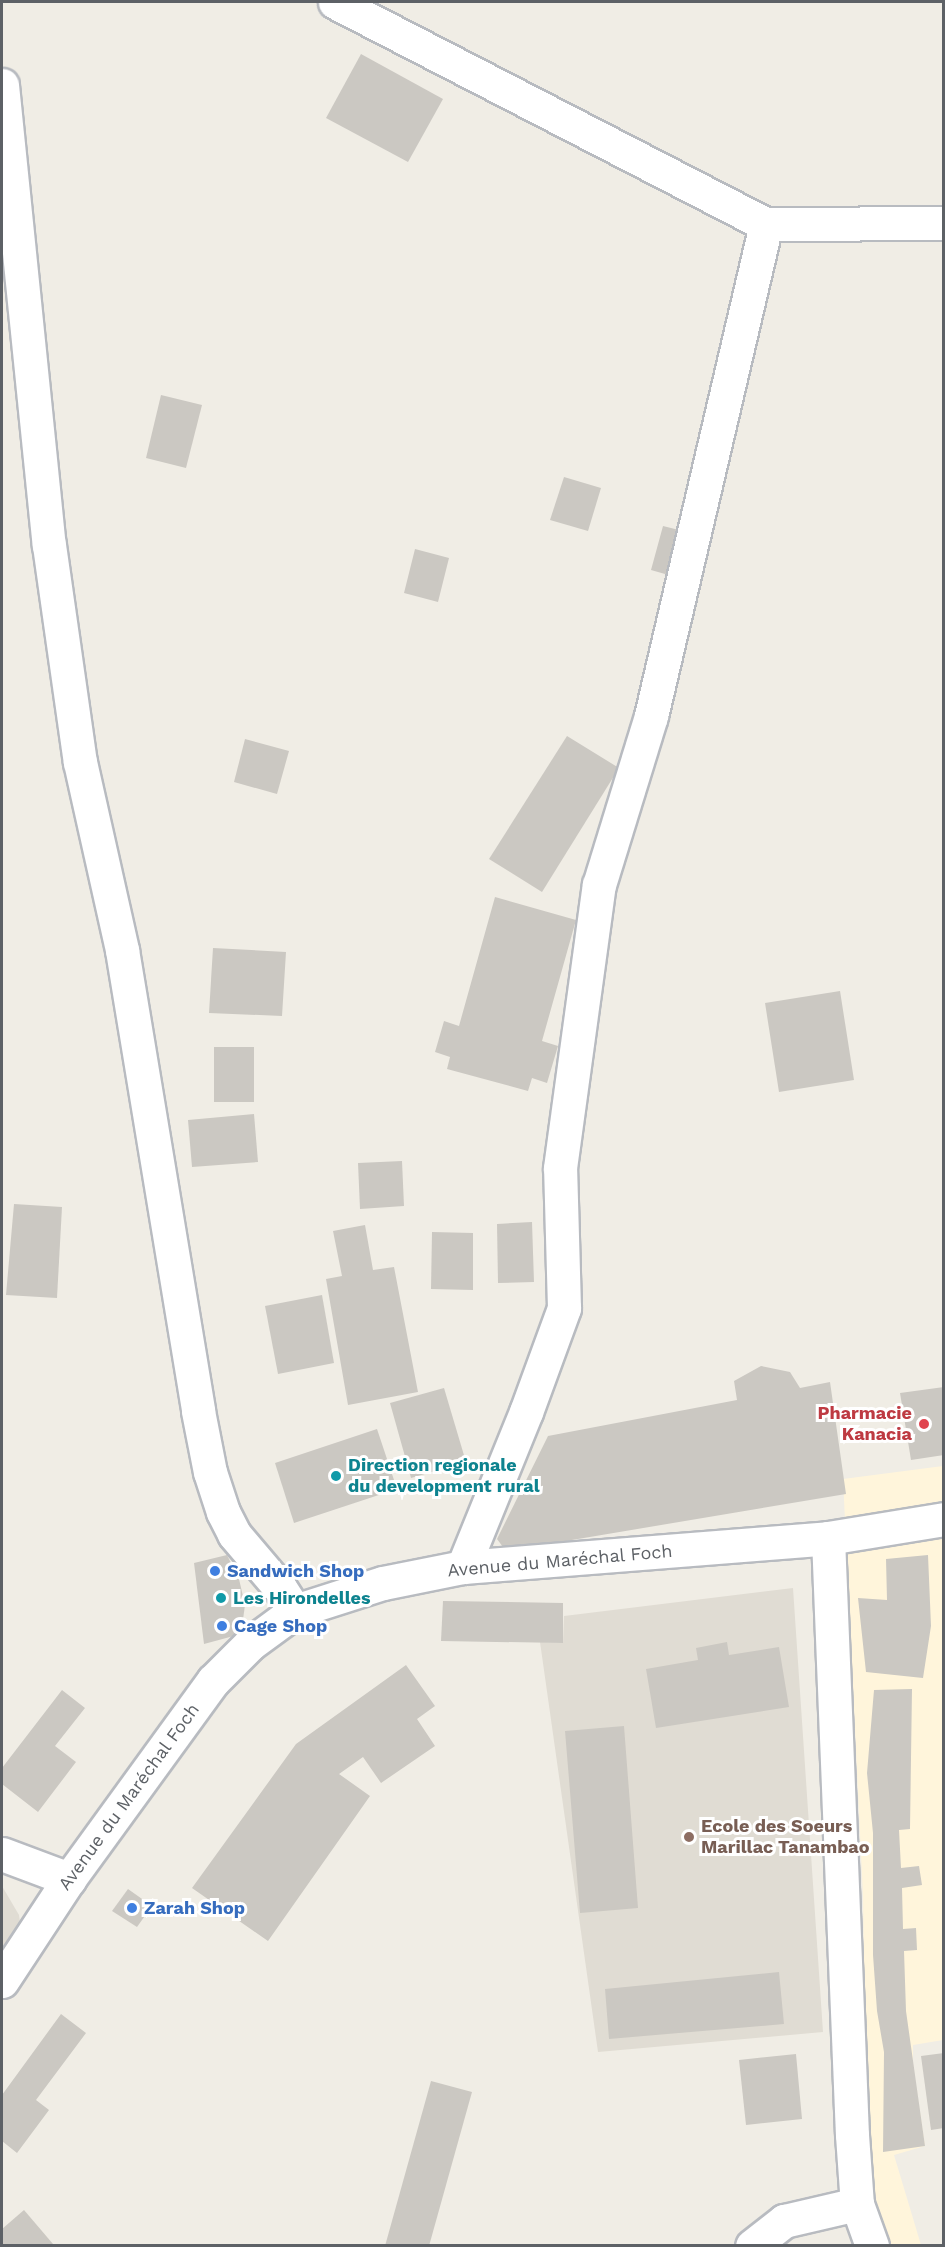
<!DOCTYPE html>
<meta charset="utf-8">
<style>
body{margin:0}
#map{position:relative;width:945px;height:2247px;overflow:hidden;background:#f0ede5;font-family:"Work Sans",sans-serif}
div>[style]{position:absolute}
.commercial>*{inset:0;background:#fff5db}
.education>*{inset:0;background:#e0dcd3}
.building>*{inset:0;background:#cbc8c2}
.roads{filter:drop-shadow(2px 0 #b8bbc0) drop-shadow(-2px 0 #b8bbc0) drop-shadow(0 2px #b8bbc0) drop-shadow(0 -2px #b8bbc0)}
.street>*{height:33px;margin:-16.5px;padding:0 16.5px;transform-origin:16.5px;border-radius:16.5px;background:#fff}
.secondary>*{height:33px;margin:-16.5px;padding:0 16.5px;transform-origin:16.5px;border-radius:16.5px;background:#fff}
.dots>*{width:16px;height:16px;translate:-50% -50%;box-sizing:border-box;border:3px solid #fff;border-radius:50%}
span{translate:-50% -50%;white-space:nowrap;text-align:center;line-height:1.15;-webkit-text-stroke:6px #fff;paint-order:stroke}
.health-label{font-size:18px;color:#be3a42;font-weight:700}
.right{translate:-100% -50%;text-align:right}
.culture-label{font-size:18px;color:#0d838f;font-weight:700}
.left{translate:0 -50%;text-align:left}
.street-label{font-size:18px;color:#5d6166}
.shop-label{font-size:18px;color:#366cbe;font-weight:700}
.education-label{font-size:18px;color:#785e54;font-weight:700}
.frame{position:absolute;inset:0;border:3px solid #5d6166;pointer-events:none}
</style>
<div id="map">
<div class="commercial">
<div style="clip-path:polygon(943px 1466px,943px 2040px,913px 2045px,913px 2066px,925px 2146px,894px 2155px,921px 2245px,890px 2245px,867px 2175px,863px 1896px,843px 1479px)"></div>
</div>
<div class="education">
<div style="clip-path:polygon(793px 1588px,823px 2032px,598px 2052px,540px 1642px,563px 1643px,564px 1616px)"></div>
<div style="clip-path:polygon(2px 1886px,19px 1915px,23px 1945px,2px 1976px)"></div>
</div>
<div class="building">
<div style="clip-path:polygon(361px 54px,443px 99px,408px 162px,326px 118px)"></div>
<div style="clip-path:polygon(161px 395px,202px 405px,186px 468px,146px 458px)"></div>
<div style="clip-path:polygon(564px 477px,601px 488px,588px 531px,550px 520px)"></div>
<div style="clip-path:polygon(663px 526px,683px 531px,672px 576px,651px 570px)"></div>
<div style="clip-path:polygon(415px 549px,449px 558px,438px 602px,404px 593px)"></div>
<div style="clip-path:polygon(567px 736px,619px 768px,542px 892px,489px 859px)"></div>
<div style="clip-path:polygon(245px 739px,289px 751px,277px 794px,234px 782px)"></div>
<div style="clip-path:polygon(495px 897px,576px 920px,542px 1041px,558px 1046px,547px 1083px,532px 1078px,528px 1091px,447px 1069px,450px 1057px,435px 1052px,444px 1021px,459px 1026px)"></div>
<div style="clip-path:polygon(213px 948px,286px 952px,282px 1016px,209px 1013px)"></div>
<div style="clip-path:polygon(840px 991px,854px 1080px,779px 1092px,765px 1003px)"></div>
<div style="clip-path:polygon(214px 1047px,254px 1047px,254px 1102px,214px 1102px)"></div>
<div style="clip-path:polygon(254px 1114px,258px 1162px,192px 1167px,188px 1120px)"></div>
<div style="clip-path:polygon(402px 1161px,404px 1206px,360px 1209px,358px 1163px)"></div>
<div style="clip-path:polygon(14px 1204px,62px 1207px,57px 1298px,6px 1295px)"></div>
<div style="clip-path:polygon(532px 1222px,534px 1282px,498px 1283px,497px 1224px)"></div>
<div style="clip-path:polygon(365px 1225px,373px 1270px,394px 1267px,418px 1392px,348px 1405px,326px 1279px,342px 1276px,333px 1231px)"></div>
<div style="clip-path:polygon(432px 1232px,473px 1233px,473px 1290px,431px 1289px)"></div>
<div style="clip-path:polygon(322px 1295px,334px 1363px,278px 1374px,265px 1306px)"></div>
<div style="clip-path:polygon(761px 1366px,790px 1372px,800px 1388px,830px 1382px,846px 1494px,506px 1551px,497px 1539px,548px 1436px,737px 1400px,734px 1381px)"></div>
<div style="clip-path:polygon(944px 1387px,944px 1455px,911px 1460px,900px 1393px)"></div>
<div style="clip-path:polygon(444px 1388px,466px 1462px,411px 1478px,390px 1403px)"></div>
<div style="clip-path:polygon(377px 1429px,397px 1489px,294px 1523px,275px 1463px)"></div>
<div style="clip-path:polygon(227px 1555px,239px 1579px,245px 1605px,241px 1634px,204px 1644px,194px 1563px)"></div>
<div style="clip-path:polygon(928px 1555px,931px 1626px,923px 1678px,866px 1672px,858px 1598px,887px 1600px,886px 1559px)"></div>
<div style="clip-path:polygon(443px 1601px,563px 1603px,563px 1643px,441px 1641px)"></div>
<div style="clip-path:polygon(727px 1642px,729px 1655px,779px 1647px,789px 1707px,656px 1728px,646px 1669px,698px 1660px,696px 1648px)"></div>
<div style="clip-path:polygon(406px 1665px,435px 1706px,417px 1719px,435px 1746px,381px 1783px,363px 1757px,339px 1774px,370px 1796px,268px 1941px,192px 1888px,296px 1744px)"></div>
<div style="clip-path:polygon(912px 1689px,910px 1829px,899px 1830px,901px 1868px,919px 1866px,922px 1885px,902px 1888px,903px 1929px,916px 1928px,917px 1950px,904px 1951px,906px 2011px,925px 2146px,883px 2152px,884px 2052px,877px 2011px,873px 1955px,873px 1833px,867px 1773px,874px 1690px)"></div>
<div style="clip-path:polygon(62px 1690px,85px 1708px,55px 1746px,76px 1762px,38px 1812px,2px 1784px,2px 1768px)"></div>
<div style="clip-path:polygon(624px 1726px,638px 1908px,580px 1913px,565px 1731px)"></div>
<div style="clip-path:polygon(128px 1889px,152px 1906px,137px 1927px,112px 1911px)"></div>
<div style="clip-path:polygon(779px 1972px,784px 2024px,609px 2039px,605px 1989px)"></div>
<div style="clip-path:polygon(61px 2014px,86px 2033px,36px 2100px,49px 2110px,17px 2153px,2px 2141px,2px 2095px)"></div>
<div style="clip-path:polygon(944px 2053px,944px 2128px,931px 2130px,921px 2056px)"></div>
<div style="clip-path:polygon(796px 2054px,802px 2119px,746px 2125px,739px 2060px)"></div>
<div style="clip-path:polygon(431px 2081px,472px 2092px,429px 2246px,385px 2246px)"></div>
<div style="clip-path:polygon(24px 2210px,53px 2244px,51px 2246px,2px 2246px,2px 2229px)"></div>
</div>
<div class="roads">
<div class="street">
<div style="left:335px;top:2px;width:485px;rotate:27.3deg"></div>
<div style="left:766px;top:224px;width:178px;rotate:-0.3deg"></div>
<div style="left:2px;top:85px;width:462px;rotate:84.2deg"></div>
<div style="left:49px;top:545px;width:219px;rotate:81.9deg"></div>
<div style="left:80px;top:762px;width:193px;rotate:77.4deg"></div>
<div style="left:122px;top:950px;width:467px;rotate:80.6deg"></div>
<div style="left:198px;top:1411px;width:62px;rotate:78.9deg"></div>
<div style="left:210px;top:1472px;width:42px;rotate:72deg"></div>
<div style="left:223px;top:1512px;width:25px;rotate:63deg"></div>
<div style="left:234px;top:1534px;width:71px;rotate:49.6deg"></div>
<div style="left:280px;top:1588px;width:27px;rotate:57deg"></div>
<div style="left:828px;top:1538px;width:597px;rotate:87.7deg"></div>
<div style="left:852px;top:2135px;width:69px;rotate:85.9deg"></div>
<div style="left:857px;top:2204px;width:45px;rotate:70.3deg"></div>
<div style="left:463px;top:1567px;width:167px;rotate:-67.9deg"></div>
<div style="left:526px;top:1412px;width:111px;rotate:-69.9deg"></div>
<div style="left:564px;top:1308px;width:140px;rotate:-91.6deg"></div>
<div style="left:560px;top:1168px;width:286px;rotate:-82.2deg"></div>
<div style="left:599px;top:885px;width:177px;rotate:-72.9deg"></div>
<div style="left:651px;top:716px;width:505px;rotate:-76.84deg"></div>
<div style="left:2px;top:1854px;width:72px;rotate:20.5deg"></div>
<div style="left:752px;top:2246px;width:41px;rotate:-38deg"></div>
<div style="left:784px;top:2221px;width:75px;rotate:-13.1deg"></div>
</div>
<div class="secondary">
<div style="left:2px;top:1981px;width:122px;rotate:-56.7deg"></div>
<div style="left:69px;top:1879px;width:245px;rotate:-54deg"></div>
<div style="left:213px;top:1681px;width:52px;rotate:-45deg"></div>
<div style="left:250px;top:1644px;width:56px;rotate:-36.3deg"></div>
<div style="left:295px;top:1611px;width:92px;rotate:-17.7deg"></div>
<div style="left:383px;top:1583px;width:82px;rotate:-11.3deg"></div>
<div style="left:463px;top:1567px;width:366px;rotate:-4.5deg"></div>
<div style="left:828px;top:1538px;width:118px;rotate:-9.3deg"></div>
</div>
</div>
<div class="dots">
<div style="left:924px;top:1424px;background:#e0444e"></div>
<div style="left:336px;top:1476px;background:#0f9aa8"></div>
<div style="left:215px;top:1571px;background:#3f7fe0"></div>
<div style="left:221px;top:1598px;background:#0f9aa8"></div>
<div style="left:222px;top:1626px;background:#3f7fe0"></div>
<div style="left:689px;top:1837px;background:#8d6e63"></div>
<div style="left:132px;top:1908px;background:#3f7fe0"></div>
</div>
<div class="health-label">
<span class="right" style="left:912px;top:1424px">Pharmacie<br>Kanacia</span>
</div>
<div class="culture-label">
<span class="left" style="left:348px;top:1476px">Direction regionale<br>du development rural</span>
<span class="left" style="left:233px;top:1598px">Les Hirondelles</span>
</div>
<div class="street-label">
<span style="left:560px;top:1561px;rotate:-5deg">Avenue du Maréchal Foch</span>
<span style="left:129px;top:1797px;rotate:-54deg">Avenue du Maréchal Foch</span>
</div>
<div class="shop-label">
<span class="left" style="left:227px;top:1571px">Sandwich Shop</span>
<span class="left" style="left:234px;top:1626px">Cage Shop</span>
<span class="left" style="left:144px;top:1908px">Zarah Shop</span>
</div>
<div class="education-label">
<span class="left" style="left:701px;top:1837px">Ecole des Soeurs<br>Marillac Tanambao</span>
</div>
<div class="frame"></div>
</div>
